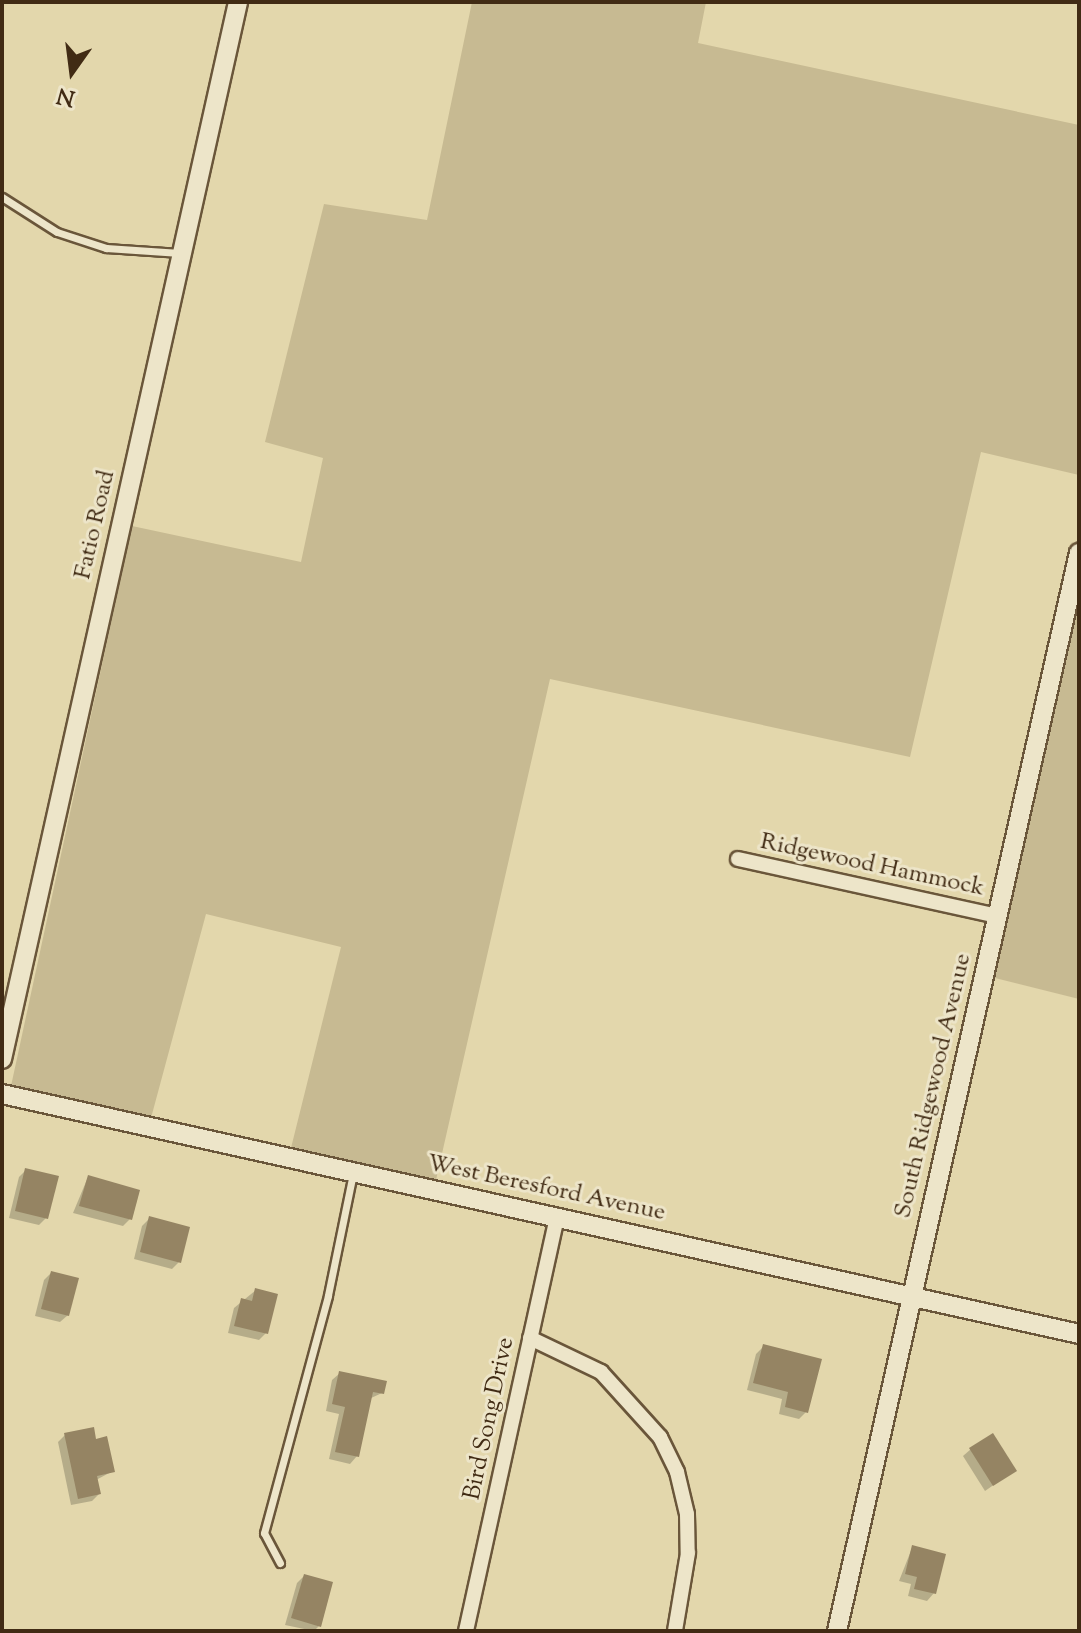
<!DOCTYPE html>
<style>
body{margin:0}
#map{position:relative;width:1081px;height:1633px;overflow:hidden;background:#e3d7ac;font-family:"Sorts Mill Goudy",serif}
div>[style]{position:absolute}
.green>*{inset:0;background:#c7ba92}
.shadow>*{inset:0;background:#0003}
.building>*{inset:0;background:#958463}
.roads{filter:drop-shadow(2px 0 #6a563a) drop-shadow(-2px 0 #6a563a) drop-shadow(0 2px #6a563a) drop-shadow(0 -2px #6a563a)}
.service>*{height:7px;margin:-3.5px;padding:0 3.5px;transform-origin:3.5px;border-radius:3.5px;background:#ede5c9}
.minor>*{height:14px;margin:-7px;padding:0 7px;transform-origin:7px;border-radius:7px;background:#ede5c9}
.tertiary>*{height:18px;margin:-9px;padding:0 9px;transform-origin:9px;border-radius:9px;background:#ede5c9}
span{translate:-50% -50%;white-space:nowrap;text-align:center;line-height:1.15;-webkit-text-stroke:6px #ede5c9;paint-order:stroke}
.street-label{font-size:24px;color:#412b14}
.frame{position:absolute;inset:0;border:4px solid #412b14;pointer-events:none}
.north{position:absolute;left:32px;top:32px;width:80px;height:80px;-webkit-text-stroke:6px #ede5c9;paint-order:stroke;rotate:194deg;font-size:22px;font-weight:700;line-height:32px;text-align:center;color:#412b14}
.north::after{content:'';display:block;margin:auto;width:28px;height:36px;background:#412b14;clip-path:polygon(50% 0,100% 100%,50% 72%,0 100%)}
</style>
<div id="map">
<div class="green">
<div style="clip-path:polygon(472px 2px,706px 2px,698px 43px,1079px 125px,1079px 475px,981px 452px,910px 757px,550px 679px,436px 1180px,291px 1148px,341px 947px,206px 914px,151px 1118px,11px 1086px,132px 526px,301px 562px,323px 458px,265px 442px,324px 204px,427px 220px)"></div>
<div style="clip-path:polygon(1079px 589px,1079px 999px,991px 977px)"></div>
</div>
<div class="shadow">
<div style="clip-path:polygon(26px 1170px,46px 1218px,39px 1225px,9px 1218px,19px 1177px)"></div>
<div style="clip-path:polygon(88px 1177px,130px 1219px,123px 1226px,73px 1213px)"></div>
<div style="clip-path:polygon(149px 1219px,179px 1262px,172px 1269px,134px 1259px,142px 1226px)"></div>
<div style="clip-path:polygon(51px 1273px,68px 1315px,60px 1322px,35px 1316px,44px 1280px)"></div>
<div style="clip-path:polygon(256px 1290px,266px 1333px,259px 1340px,228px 1333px,234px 1308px)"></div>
<div style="clip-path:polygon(763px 1347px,806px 1412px,799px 1419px,779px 1414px,782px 1399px,747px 1390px,756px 1354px)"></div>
<div style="clip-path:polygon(340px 1373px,382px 1393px,369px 1399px,357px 1456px,350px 1464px,329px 1459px,339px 1414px,326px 1411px,332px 1380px)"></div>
<div style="clip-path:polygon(65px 1435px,94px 1441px,113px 1471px,96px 1480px,99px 1494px,92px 1501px,71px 1505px,58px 1442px)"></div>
<div style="clip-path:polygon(971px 1449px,1015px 1470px,985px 1491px,963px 1456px)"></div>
<div style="clip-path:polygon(912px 1548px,934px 1593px,927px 1601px,908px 1596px,911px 1584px,899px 1581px)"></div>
<div style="clip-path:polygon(304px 1576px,319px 1626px,314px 1631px,285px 1625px,297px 1583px)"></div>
</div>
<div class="building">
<div style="clip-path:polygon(25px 1168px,59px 1176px,48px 1219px,15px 1211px)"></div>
<div style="clip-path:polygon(88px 1175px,140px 1190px,132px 1220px,79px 1206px)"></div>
<div style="clip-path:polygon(149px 1216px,190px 1227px,181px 1263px,140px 1252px)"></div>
<div style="clip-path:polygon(51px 1271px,79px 1278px,69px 1316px,41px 1309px)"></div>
<div style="clip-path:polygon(255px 1288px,278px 1294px,268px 1334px,234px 1326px,241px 1298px,252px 1301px)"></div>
<div style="clip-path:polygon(763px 1344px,822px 1359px,808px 1413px,785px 1407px,788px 1392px,753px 1383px)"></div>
<div style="clip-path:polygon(339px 1371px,387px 1381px,384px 1394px,373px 1392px,359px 1457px,335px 1452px,345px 1407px,332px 1404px)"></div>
<div style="clip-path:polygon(94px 1427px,96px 1439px,107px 1436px,115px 1472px,97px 1476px,101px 1494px,78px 1499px,64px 1433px)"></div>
<div style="clip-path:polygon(993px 1433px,1017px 1471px,993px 1486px,969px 1448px)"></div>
<div style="clip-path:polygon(912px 1545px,946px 1554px,936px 1594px,914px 1589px,917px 1577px,905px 1574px)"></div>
<div style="clip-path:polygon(304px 1574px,333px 1582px,321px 1627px,291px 1618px)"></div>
</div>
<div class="roads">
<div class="service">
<div style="left:2px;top:197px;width:65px;rotate:32.5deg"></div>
<div style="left:57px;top:232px;width:52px;rotate:18.1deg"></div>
<div style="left:106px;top:248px;width:74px;rotate:3.9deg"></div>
<div style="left:280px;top:1563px;width:34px;rotate:-118deg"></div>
<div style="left:264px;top:1533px;width:246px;rotate:-74.9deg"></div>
<div style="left:328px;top:1295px;width:125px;rotate:-78.4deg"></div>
</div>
<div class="minor">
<div style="left:738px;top:859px;width:265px;rotate:12.4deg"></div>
<div style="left:530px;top:1338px;width:79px;rotate:25.6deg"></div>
<div style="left:601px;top:1372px;width:88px;rotate:47.8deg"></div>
<div style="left:660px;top:1437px;width:39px;rotate:64deg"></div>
<div style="left:677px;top:1472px;width:43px;rotate:76.6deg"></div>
<div style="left:687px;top:1514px;width:39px;rotate:89deg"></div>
<div style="left:688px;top:1553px;width:79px;rotate:99.5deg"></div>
<div style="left:466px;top:1631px;width:425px;rotate:-77.6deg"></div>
</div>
<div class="tertiary">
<div style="left:2px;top:1059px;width:1083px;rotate:-77.41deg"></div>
<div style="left:2px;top:1094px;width:1103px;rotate:12.56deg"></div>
<div style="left:837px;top:1631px;width:1105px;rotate:-77.35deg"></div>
</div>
</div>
<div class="street-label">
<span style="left:96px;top:525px;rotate:-77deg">Fatio Road</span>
<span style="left:872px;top:866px;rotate:12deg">Ridgewood Hammock</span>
<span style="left:934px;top:1086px;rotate:-77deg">South Ridgewood Avenue</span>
<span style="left:546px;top:1189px;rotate:12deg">West Beresford Avenue</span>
<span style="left:490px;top:1419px;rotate:-78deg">Bird Song Drive</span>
</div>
<div class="frame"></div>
<div class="north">N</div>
</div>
